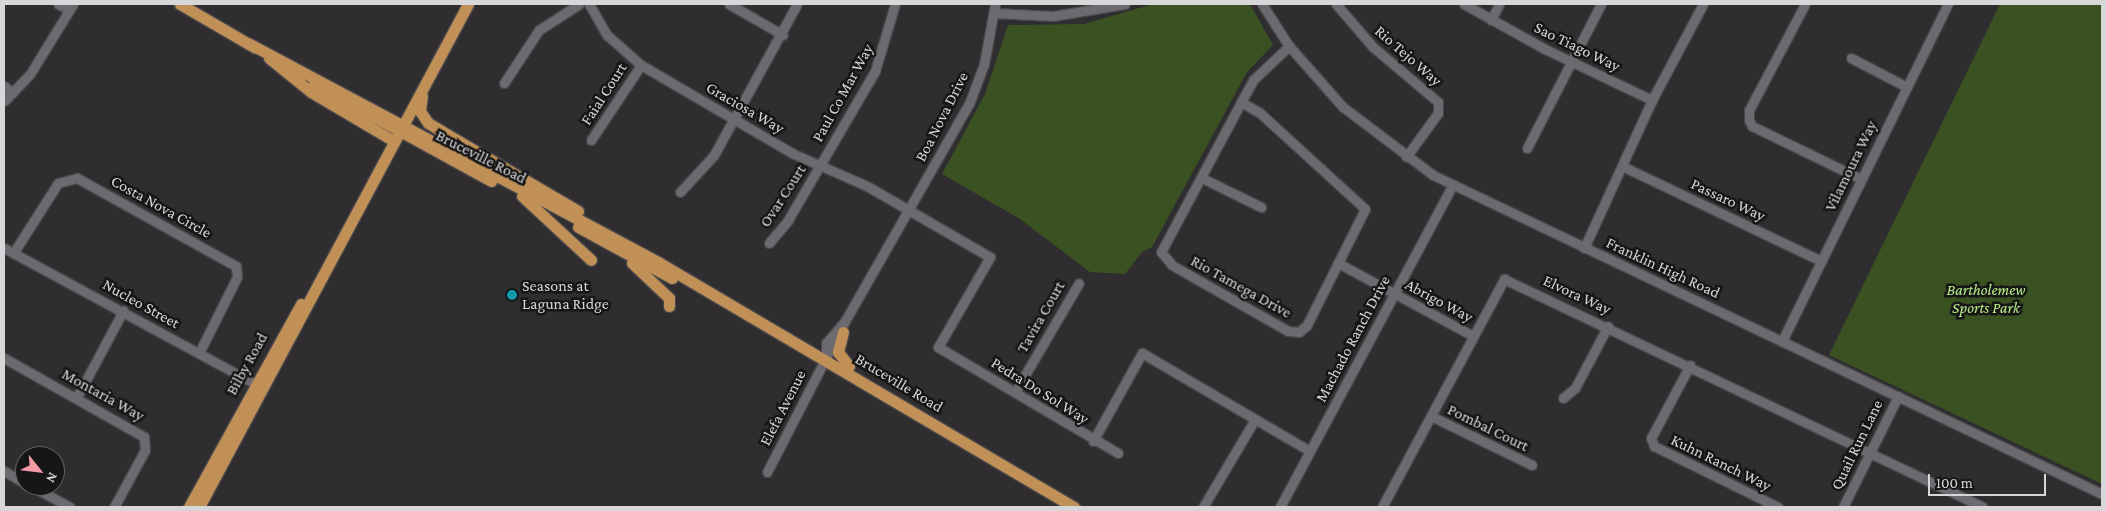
<!DOCTYPE html>
<style>
body{margin:0}
#map{position:relative;width:2106px;height:511px;overflow:hidden;background:#2f2d30;font-family:"Crimson Pro",serif}
div>[style]{position:absolute}
.green>*{inset:0;background:#3a5221}
.roads{filter:drop-shadow(1px 0 #49484a) drop-shadow(-1px 0 #49484a) drop-shadow(0 1px #49484a) drop-shadow(0 -1px #49484a)}
.minor>*{height:9px;margin:-4.5px;padding:0 4.5px;transform-origin:4.5px;border-radius:4.5px;background:#6c6a6e}
.major>*{height:11px;margin:-5.5px;padding:0 5.5px;transform-origin:5.5px;border-radius:5.5px;background:#c09057}
.dots>*{width:14px;height:14px;translate:-50% -50%;box-sizing:border-box;border:2px solid #161617;border-radius:50%}
span{translate:-50% -50%;white-space:nowrap;text-align:center;line-height:1.15;-webkit-text-stroke:5px #161617;paint-order:stroke}
.street-label{font-size:16px;color:#d7d6d8}
.poi-label{font-size:16px;color:#d7d6d8}
.left{translate:0 -50%;text-align:left}
.park-label{font-size:16px;color:#b9ef86;font-style:italic}
.frame{position:absolute;inset:0;border:5px solid #d7d6d8;pointer-events:none}
.north{position:absolute;left:15px;top:446px;width:50px;height:50px;box-sizing:border-box;background:#161617;border:1px solid #636364;border-radius:50%;rotate:119deg;font-size:14px;font-weight:700;line-height:20px;text-align:center;color:#d7d6d8}
.north::after{content:'';display:block;margin:auto;width:18px;height:22px;background:#f49aa6;clip-path:polygon(50% 0,100% 100%,50% 72%,0 100%)}
.scale{position:absolute;left:1928px;top:474px;width:118px;height:22px;box-sizing:border-box;border:2px solid #d7d6d8;border-top:0;padding-left:6px;font-size:15px;line-height:18px;white-space:nowrap;color:#d7d6d8;-webkit-text-stroke:4px #161617;paint-order:stroke}
</style>
<div id="map">
<div class="green">
<div style="clip-path:polygon(1153px 4px,1250px 4px,1273px 45px,1247px 72px,1152px 247px,1142px 252px,1125px 274px,1090px 272px,1020px 219px,942px 174px,985px 94px,1008px 25px,1084px 24px)"></div>
<div style="clip-path:polygon(2000px 4px,2102px 4px,2102px 484px,1829px 355px)"></div>
</div>
<div class="roads">
<div class="minor">
<div style="left:58px;top:4px;width:11px;rotate:27deg"></div>
<div style="left:589px;top:4px;width:36px;rotate:60deg"></div>
<div style="left:607px;top:35px;width:45px;rotate:41.4deg"></div>
<div style="left:641px;top:65px;width:177px;rotate:30.2deg"></div>
<div style="left:794px;top:154px;width:80px;rotate:23.7deg"></div>
<div style="left:867px;top:186px;width:142px;rotate:30deg"></div>
<div style="left:990px;top:257px;width:104px;rotate:120deg"></div>
<div style="left:938px;top:347px;width:209px;rotate:30.5deg"></div>
<div style="left:729px;top:4px;width:62px;rotate:29.9deg"></div>
<div style="left:1262px;top:4px;width:50px;rotate:57.3deg"></div>
<div style="left:1289px;top:46px;width:81px;rotate:48.5deg"></div>
<div style="left:1343px;top:107px;width:113px;rotate:37.1deg"></div>
<div style="left:1433px;top:175px;width:741px;rotate:25.49deg"></div>
<div style="left:1336px;top:4px;width:57px;rotate:49.3deg"></div>
<div style="left:1373px;top:47px;width:85px;rotate:40.2deg"></div>
<div style="left:1438px;top:102px;width:11px;rotate:90deg"></div>
<div style="left:1438px;top:113px;width:54px;rotate:126deg"></div>
<div style="left:1464px;top:4px;width:93px;rotate:29.1deg"></div>
<div style="left:1545px;top:49px;width:119px;rotate:25.5deg"></div>
<div style="left:1805px;top:4px;width:120px;rotate:117.8deg"></div>
<div style="left:1749px;top:110px;width:10px;rotate:90deg"></div>
<div style="left:1749px;top:120px;width:7px;rotate:63deg"></div>
<div style="left:1752px;top:126px;width:121px;rotate:25.9deg"></div>
<div style="left:994px;top:13px;width:59px;rotate:2.9deg"></div>
<div style="left:1053px;top:16px;width:73px;rotate:-9.5deg"></div>
<div style="left:1491px;top:20px;width:18px;rotate:-63deg"></div>
<div style="left:1851px;top:58px;width:63px;rotate:27.4deg"></div>
<div style="left:504px;top:83px;width:64px;rotate:-56.6deg"></div>
<div style="left:539px;top:30px;width:48px;rotate:-33deg"></div>
<div style="left:4px;top:86px;width:11px;rotate:38deg"></div>
<div style="left:4px;top:101px;width:37px;rotate:-46deg"></div>
<div style="left:30px;top:74px;width:82px;rotate:-58.4deg"></div>
<div style="left:1241px;top:102px;width:22px;rotate:30deg"></div>
<div style="left:1260px;top:113px;width:142px;rotate:42.4deg"></div>
<div style="left:1365px;top:209px;width:130px;rotate:116.6deg"></div>
<div style="left:1307px;top:325px;width:11px;rotate:139deg"></div>
<div style="left:1299px;top:332px;width:11px;rotate:-175deg"></div>
<div style="left:1288px;top:331px;width:133px;rotate:-150.4deg"></div>
<div style="left:1172px;top:265px;width:17px;rotate:-130deg"></div>
<div style="left:1161px;top:252px;width:170px;rotate:-61.9deg"></div>
<div style="left:1241px;top:102px;width:25px;rotate:-61deg"></div>
<div style="left:1253px;top:80px;width:50px;rotate:-43.4deg"></div>
<div style="left:591px;top:140px;width:90px;rotate:-56.3deg"></div>
<div style="left:1527px;top:148px;width:162px;rotate:-62.8deg"></div>
<div style="left:1622px;top:166px;width:221px;rotate:25.5deg"></div>
<div style="left:1202px;top:178px;width:66px;rotate:26.2deg"></div>
<div style="left:680px;top:192px;width:50px;rotate:-47.4deg"></div>
<div style="left:714px;top:155px;width:172px;rotate:-61.2deg"></div>
<div style="left:769px;top:243px;width:30px;rotate:-50deg"></div>
<div style="left:788px;top:220px;width:173px;rotate:-59.7deg"></div>
<div style="left:875px;top:71px;width:70px;rotate:-73.4deg"></div>
<div style="left:4px;top:248px;width:292px;rotate:28.4deg"></div>
<div style="left:1584px;top:248px;width:163px;rotate:-65.3deg"></div>
<div style="left:1652px;top:100px;width:109px;rotate:-62deg"></div>
<div style="left:14px;top:252px;width:82px;rotate:-57.5deg"></div>
<div style="left:58px;top:183px;width:20px;rotate:-15deg"></div>
<div style="left:77px;top:178px;width:182px;rotate:29deg"></div>
<div style="left:236px;top:266px;width:11px;rotate:85deg"></div>
<div style="left:237px;top:277px;width:85px;rotate:116.6deg"></div>
<div style="left:1338px;top:263px;width:153px;rotate:28.4deg"></div>
<div style="left:1782px;top:341px;width:376px;rotate:-63.8deg"></div>
<div style="left:4px;top:358px;width:161px;rotate:29.4deg"></div>
<div style="left:144px;top:437px;width:13px;rotate:86deg"></div>
<div style="left:145px;top:450px;width:65px;rotate:118.5deg"></div>
<div style="left:826px;top:359px;width:16px;rotate:-90deg"></div>
<div style="left:826px;top:343px;width:29px;rotate:-49deg"></div>
<div style="left:1690px;top:365px;width:83px;rotate:118.1deg"></div>
<div style="left:1651px;top:438px;width:9px;rotate:69deg"></div>
<div style="left:1654px;top:446px;width:138px;rotate:26.2deg"></div>
<div style="left:1015px;top:392px;width:126px;rotate:-59.6deg"></div>
<div style="left:77px;top:397px;width:98px;rotate:-61.9deg"></div>
<div style="left:1563px;top:398px;width:16px;rotate:-40deg"></div>
<div style="left:1575px;top:388px;width:70px;rotate:-62deg"></div>
<div style="left:1431px;top:416px;width:112px;rotate:25.9deg"></div>
<div style="left:1093px;top:441px;width:101px;rotate:-60.9deg"></div>
<div style="left:1142px;top:353px;width:194px;rotate:30.3deg"></div>
<div style="left:4px;top:471px;width:24px;rotate:30deg"></div>
<div style="left:767px;top:472px;width:170px;rotate:-62.7deg"></div>
<div style="left:845px;top:321px;width:250px;rotate:-60.3deg"></div>
<div style="left:969px;top:104px;width:43px;rotate:-69.4deg"></div>
<div style="left:984px;top:64px;width:61px;rotate:-79.6deg"></div>
<div style="left:31px;top:486px;width:44px;rotate:28.3deg"></div>
<div style="left:1203px;top:507px;width:102px;rotate:-59.4deg"></div>
<div style="left:1280px;top:507px;width:366px;rotate:-61.8deg"></div>
<div style="left:1382px;top:507px;width:259px;rotate:-61.8deg"></div>
<div style="left:1504px;top:279px;width:530px;rotate:25.45deg"></div>
<div style="left:1843px;top:507px;width:124px;rotate:-63.6deg"></div>
</div>
<div class="major">
<div style="left:180px;top:4px;width:86px;rotate:30.2deg"></div>
<div style="left:248px;top:43px;width:465px;rotate:28.1deg"></div>
<div style="left:658px;top:262px;width:483px;rotate:30.5deg"></div>
<div style="left:269px;top:58px;width:54px;rotate:39deg"></div>
<div style="left:311px;top:92px;width:96px;rotate:30.6deg"></div>
<div style="left:314px;top:84px;width:202px;rotate:28.7deg"></div>
<div style="left:422px;top:96px;width:15px;rotate:98deg"></div>
<div style="left:420px;top:111px;width:14px;rotate:56deg"></div>
<div style="left:428px;top:123px;width:174px;rotate:30.4deg"></div>
<div style="left:522px;top:196px;width:94px;rotate:42.8deg"></div>
<div style="left:578px;top:227px;width:107px;rotate:28.5deg"></div>
<div style="left:632px;top:263px;width:51px;rotate:43.4deg"></div>
<div style="left:669px;top:298px;width:8px;rotate:90deg"></div>
<div style="left:843px;top:332px;width:21px;rotate:104deg"></div>
<div style="left:838px;top:352px;width:18px;rotate:52deg"></div>
<div style="left:189px;top:507px;width:232px;rotate:-61.1deg"></div>
<div style="left:199px;top:507px;width:570px;rotate:-61.86deg"></div>
</div>
</div>
<div class="dots">
<div style="left:512px;top:295px;background:#0f9aa8"></div>
</div>
<div class="street-label">
<span style="left:1577px;top:47px;rotate:26deg">Sao Tiago Way</span>
<span style="left:1408px;top:56px;rotate:41deg">Rio Tejo Way</span>
<span style="left:843px;top:93px;rotate:-61deg">Paul Co Mar Way</span>
<span style="left:604px;top:94px;rotate:-57deg">Faial Court</span>
<span style="left:745px;top:108px;rotate:30deg">Graciosa Way</span>
<span style="left:942px;top:117px;rotate:-63deg">Boa Nova Drive</span>
<span style="left:481px;top:157px;rotate:27deg">Bruceville Road</span>
<span style="left:1851px;top:166px;rotate:-64deg">Vilamoura Way</span>
<span style="left:783px;top:196px;rotate:-57deg">Ovar Court</span>
<span style="left:1728px;top:200px;rotate:25deg">Passaro Way</span>
<span style="left:161px;top:207px;rotate:29deg">Costa Nova Circle</span>
<span style="left:1663px;top:268px;rotate:25deg">Franklin High Road</span>
<span style="left:1241px;top:287px;rotate:29deg">Rio Tamega Drive</span>
<span style="left:1577px;top:295px;rotate:25deg">Elvora Way</span>
<span style="left:1439px;top:301px;rotate:28deg">Abrigo Way</span>
<span style="left:141px;top:304px;rotate:29deg">Nucleo Street</span>
<span style="left:1041px;top:317px;rotate:-60deg">Tavira Court</span>
<span style="left:1353px;top:339px;rotate:-62deg">Machado Ranch Drive</span>
<span style="left:247px;top:364px;rotate:-61deg">Bilby Road</span>
<span style="left:899px;top:383px;rotate:31deg">Bruceville Road</span>
<span style="left:1040px;top:391px;rotate:32deg">Pedra Do Sol Way</span>
<span style="left:103px;top:395px;rotate:29deg">Montaria Way</span>
<span style="left:783px;top:408px;rotate:-63deg">Elefa Avenue</span>
<span style="left:1488px;top:428px;rotate:26deg">Pombal Court</span>
<span style="left:1857px;top:445px;rotate:-64deg">Quail Run Lane</span>
<span style="left:1721px;top:463px;rotate:26deg">Kuhn Ranch Way</span>
</div>
<div class="poi-label">
<span class="left" style="left:522px;top:295px">Seasons at<br>Laguna Ridge</span>
</div>
<div class="park-label">
<span style="left:1986px;top:299px">Bartholemew<br>Sports Park</span>
</div>
<div class="frame"></div>
<div class="north">N</div>
<div class="scale">100 m</div>
</div>
